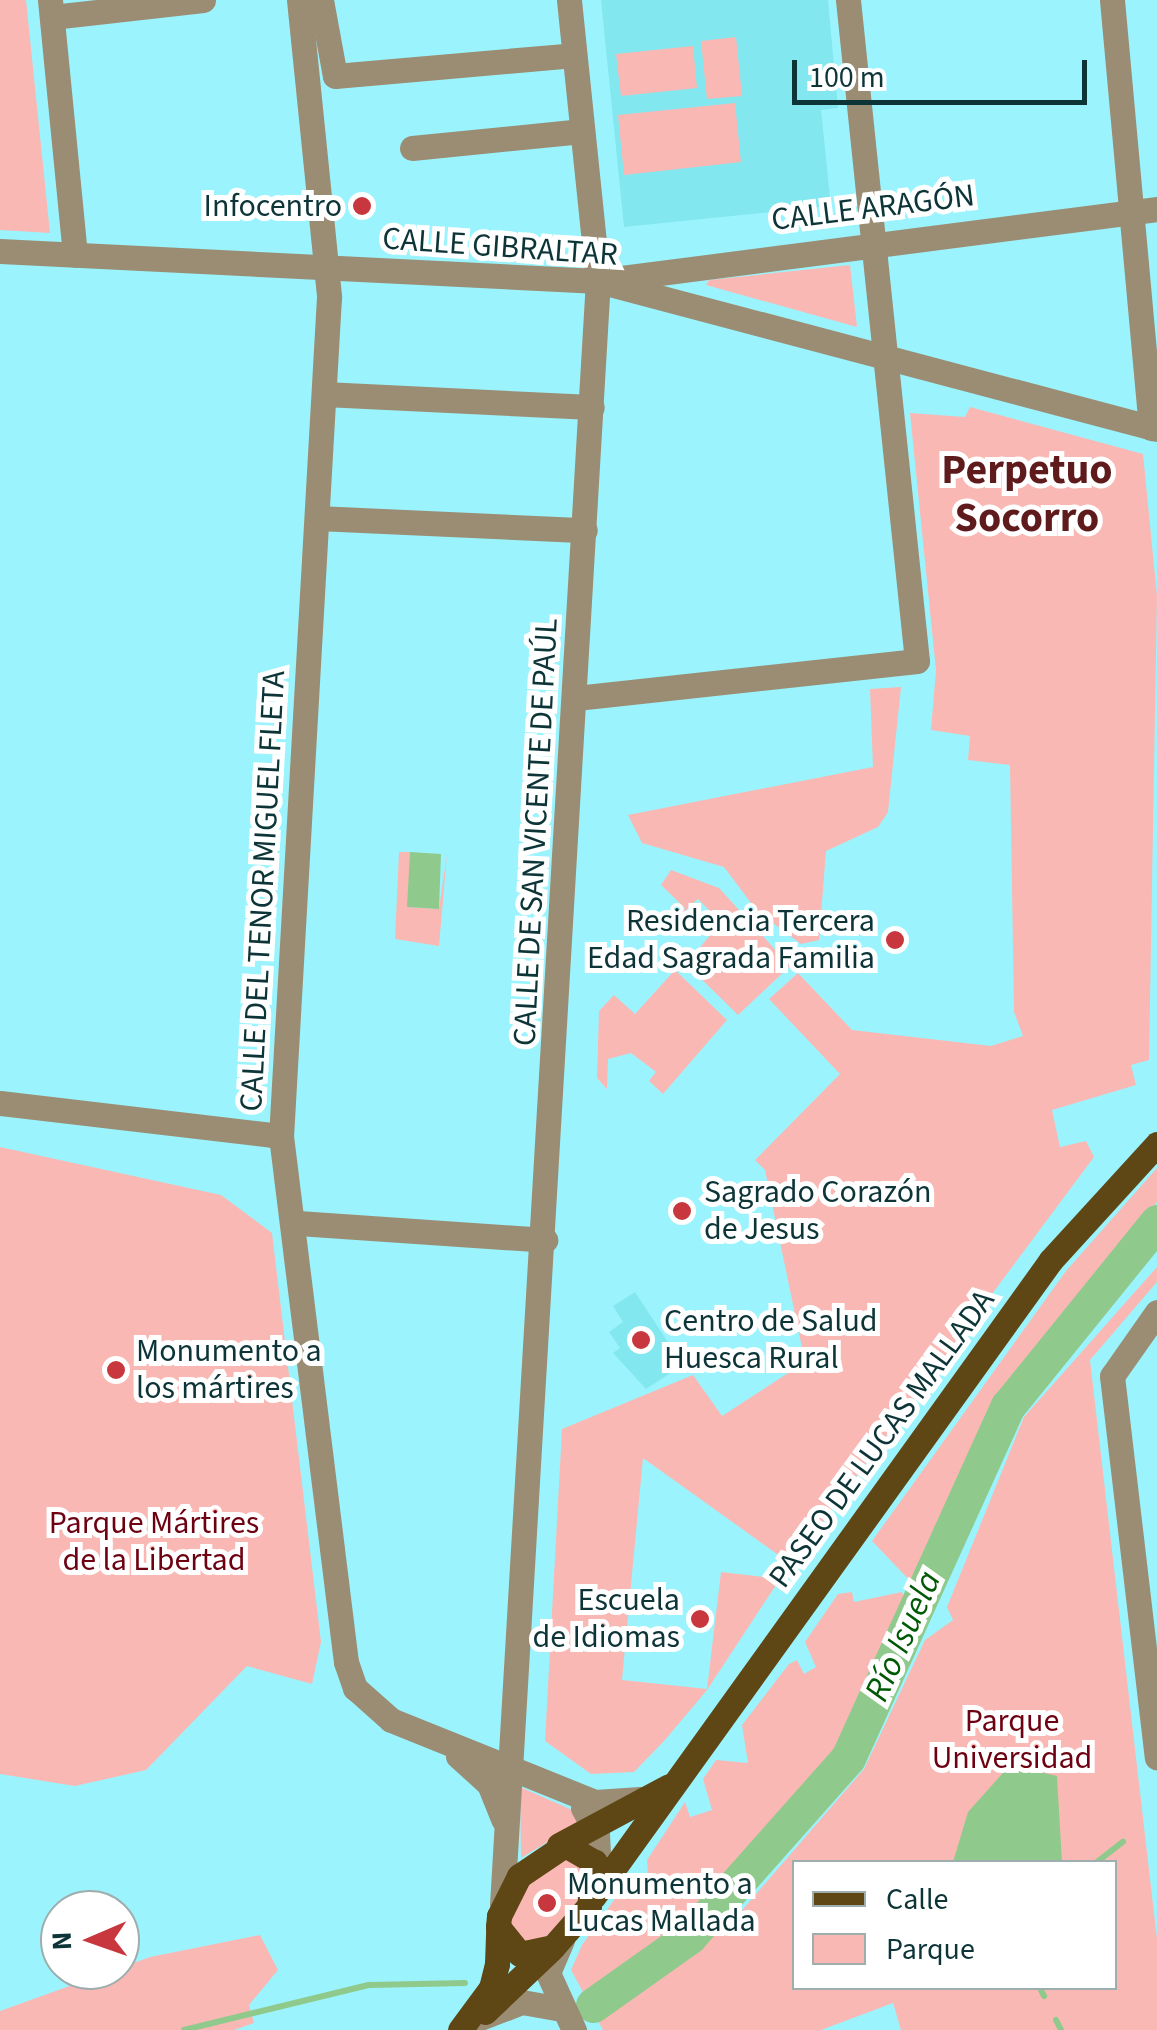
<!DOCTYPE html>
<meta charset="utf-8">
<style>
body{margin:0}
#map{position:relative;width:1157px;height:2030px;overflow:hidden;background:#9bf4fd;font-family:"Source Sans 3",sans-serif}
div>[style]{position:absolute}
.built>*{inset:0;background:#83e7f0}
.green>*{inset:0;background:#fab8b4}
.water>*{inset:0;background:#8fca8c}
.stream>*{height:6px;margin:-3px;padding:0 3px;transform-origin:3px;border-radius:3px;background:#8fca8c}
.river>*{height:35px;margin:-17.5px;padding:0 17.5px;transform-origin:17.5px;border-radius:17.5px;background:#8fca8c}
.minor>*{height:25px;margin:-12.5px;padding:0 12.5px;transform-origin:12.5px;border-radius:12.5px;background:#9b8d74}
.major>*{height:25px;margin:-12.5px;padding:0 12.5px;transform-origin:12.5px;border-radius:12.5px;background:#5e4714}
.dots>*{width:28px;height:28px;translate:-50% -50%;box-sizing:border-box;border:5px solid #fff;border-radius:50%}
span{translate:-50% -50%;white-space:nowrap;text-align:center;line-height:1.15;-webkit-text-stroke:10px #fff;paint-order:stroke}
.poi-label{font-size:32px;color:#0d3538}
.right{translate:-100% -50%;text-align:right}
.left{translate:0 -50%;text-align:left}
.street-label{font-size:32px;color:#0d3538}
.park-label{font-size:32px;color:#6d0111}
.water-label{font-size:35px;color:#005904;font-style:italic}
.district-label{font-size:42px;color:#5f1a1c;font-weight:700}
.legend{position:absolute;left:792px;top:1860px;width:325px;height:130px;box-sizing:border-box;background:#fff;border:2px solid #9eaeaf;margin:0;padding:12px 18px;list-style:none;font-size:30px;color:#0d3538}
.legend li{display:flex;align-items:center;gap:20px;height:50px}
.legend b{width:50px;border:2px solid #9eaeaf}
.north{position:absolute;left:40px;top:1890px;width:100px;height:100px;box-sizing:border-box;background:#fff;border:2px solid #9eaeaf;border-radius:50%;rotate:268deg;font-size:28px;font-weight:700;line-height:40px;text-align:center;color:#0d3538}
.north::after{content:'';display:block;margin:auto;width:35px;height:45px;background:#c7373d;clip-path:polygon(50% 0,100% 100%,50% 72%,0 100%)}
.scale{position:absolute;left:792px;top:60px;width:295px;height:45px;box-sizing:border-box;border:5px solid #0d3538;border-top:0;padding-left:12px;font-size:30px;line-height:35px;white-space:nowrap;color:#0d3538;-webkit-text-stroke:8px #fff;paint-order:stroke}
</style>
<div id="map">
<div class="built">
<div style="clip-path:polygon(601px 0,828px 0,838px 108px,821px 110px,831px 206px,624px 227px)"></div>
<div style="clip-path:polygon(635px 1292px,683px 1365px,646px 1389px,613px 1353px,620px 1348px,609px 1332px,623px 1322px,613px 1306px)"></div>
</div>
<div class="green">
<div style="clip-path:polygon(0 0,26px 0,50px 233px,0 230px)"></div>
<div style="clip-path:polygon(736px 37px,742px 96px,707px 99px,701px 41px)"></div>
<div style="clip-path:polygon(693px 46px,697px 88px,621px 96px,616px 54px)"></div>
<div style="clip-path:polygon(735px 103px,741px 162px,624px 175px,618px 115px)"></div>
<div style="clip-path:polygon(850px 265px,857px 327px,706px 285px,709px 280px)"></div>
<div style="clip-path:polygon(970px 407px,1143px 454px,1157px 596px,1149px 1060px,1131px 1065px,1136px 1085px,1052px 1110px,1060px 1147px,1086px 1141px,1094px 1157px,791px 1564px,643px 1458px,622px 1680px,707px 1689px,721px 1572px,780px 1579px,707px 1690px,665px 1740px,634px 1772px,591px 1774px,545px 1741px,562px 1429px,693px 1375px,722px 1416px,805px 1362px,765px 1170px,755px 1160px,840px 1074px,769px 999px,798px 973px,852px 1030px,991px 1046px,1023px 1036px,1014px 1012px,1010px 765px,968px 760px,970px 736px,931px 730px,936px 670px,910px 413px,965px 417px)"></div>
<div style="clip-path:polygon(901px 687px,888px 812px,878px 827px,826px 851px,819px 940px,801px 944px,757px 911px,724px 867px,642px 843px,628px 815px,873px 767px,870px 689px)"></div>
<div style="clip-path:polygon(399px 852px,410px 852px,408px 907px,439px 909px,447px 854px,439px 946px,395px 939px)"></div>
<div style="clip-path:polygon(671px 870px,719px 888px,790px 966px,738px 1015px,686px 964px,721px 922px,698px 899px,674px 921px,685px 908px,661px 885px)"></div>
<div style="clip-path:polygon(675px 970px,727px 1020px,663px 1094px,649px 1081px,656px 1072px,631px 1053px,608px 1059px,607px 1089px,597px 1078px,599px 1011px,614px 995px,635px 1014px)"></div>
<div style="clip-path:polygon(0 1147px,221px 1195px,272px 1233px,321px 1642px,312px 1684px,247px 1666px,146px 1770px,75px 1786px,0 1774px)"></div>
<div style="clip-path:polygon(1157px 1168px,1157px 1202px,996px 1399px,914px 1585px,872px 1541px,1066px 1271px)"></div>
<div style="clip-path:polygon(evenodd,1157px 1267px,1157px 1282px,1090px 1360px,1157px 1939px,1157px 2030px,901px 2030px,893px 2003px,821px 2030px,603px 2030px,598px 2021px,738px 1915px,864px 1769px,925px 1640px,953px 1620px,947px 1607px,1024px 1417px,1157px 1267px,794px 1862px,1114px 1862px,1114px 1988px,794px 1988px,794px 1862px)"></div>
<div style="clip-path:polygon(852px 1592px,854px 1602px,902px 1592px,906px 1603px,837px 1750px,680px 1926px,583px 1992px,571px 1970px,582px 1945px,633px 1873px,648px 1876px,647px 1860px,685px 1802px,690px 1817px,712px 1810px,703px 1779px,716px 1760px,748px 1763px,742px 1725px,789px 1664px,797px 1660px,804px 1674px,816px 1667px,805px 1642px,838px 1594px)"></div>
<div style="clip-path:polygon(520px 1787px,579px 1813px,577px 1824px,521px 1858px)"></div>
<div style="clip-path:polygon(565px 1855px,586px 1866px,575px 1910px,539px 1943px,515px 1940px,509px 1918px,521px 1890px)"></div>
<div style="clip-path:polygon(260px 1935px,278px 1970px,249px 2005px,254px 2023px,234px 2030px,0 2030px,0 2011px,150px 1957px)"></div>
</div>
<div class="water">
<div style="clip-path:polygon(410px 852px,441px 854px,439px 909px,407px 907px)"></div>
<div style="clip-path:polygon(1010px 1765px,1057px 1776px,1062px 1862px,953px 1862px,968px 1812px)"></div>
</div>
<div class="stream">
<div style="left:1097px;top:1862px;width:33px;rotate:-38deg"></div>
<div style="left:1040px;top:1988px;width:9px;rotate:63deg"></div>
<div style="left:1056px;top:2020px;width:11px;rotate:63deg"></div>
<div style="left:184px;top:2030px;width:190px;rotate:-13.7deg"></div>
<div style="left:369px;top:1985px;width:96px;rotate:-1.2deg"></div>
</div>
<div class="river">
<div style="left:593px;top:2005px;width:118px;rotate:-35.3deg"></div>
<div style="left:689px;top:1937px;width:239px;rotate:-48.4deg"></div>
<div style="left:848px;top:1758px;width:387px;rotate:-65.6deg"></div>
<div style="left:1008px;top:1406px;width:237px;rotate:-51deg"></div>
</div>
<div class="minor">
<div style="left:50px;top:0;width:256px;rotate:84.4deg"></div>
<div style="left:299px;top:0;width:299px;rotate:84.2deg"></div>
<div style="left:329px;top:297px;width:840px;rotate:93.27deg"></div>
<div style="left:281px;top:1136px;width:530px;rotate:82.96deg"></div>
<div style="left:346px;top:1662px;width:28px;rotate:71deg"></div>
<div style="left:355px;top:1688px;width:48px;rotate:41.6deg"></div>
<div style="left:391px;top:1720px;width:220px;rotate:21.9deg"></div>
<div style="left:595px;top:1802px;width:45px;rotate:-3.8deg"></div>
<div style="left:321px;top:0;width:77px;rotate:79.6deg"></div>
<div style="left:335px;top:76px;width:240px;rotate:-5deg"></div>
<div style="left:1112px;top:0;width:430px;rotate:84.8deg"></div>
<div style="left:52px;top:17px;width:152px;rotate:-6.4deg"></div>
<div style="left:412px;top:148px;width:171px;rotate:-5.7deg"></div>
<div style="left:0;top:251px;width:599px;rotate:2.87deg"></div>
<div style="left:598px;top:281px;width:578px;rotate:14.83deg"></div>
<div style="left:598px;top:281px;width:564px;rotate:-7.34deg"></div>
<div style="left:324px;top:394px;width:268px;rotate:2.8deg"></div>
<div style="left:317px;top:518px;width:268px;rotate:2.6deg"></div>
<div style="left:576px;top:698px;width:343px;rotate:-6.2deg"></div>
<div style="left:917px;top:661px;width:665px;rotate:-95.96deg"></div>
<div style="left:0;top:1103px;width:283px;rotate:6.7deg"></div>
<div style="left:298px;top:1223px;width:248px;rotate:3.9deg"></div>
<div style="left:1157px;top:1312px;width:78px;rotate:125.1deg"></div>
<div style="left:1112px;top:1376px;width:384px;rotate:83.3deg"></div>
<div style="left:458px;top:1756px;width:42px;rotate:42.1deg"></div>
<div style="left:489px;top:1784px;width:38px;rotate:68deg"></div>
<div style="left:583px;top:1808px;width:29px;rotate:61deg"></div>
<div style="left:597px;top:1833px;width:41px;rotate:87.2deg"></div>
<div style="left:502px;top:1905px;width:1627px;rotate:-86.62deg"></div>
<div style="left:598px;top:281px;width:282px;rotate:-95.9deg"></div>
<div style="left:562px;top:1940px;width:36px;rotate:113deg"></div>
<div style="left:548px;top:1973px;width:63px;rotate:65.5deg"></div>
<div style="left:480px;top:2018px;width:45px;rotate:-20.9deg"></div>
<div style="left:522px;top:2002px;width:40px;rotate:10deg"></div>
</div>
<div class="major">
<div style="left:559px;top:1845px;width:125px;rotate:-28.2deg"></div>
<div style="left:594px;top:1896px;width:783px;rotate:-54.3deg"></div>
<div style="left:1051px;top:1260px;width:157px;rotate:-47.6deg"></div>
<div style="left:485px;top:2012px;width:90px;rotate:-43.6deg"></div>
<div style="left:460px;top:2030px;width:52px;rotate:-53.6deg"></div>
<div style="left:491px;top:1988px;width:25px;rotate:-76deg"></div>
<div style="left:497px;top:1964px;width:37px;rotate:-88deg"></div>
<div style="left:498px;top:1927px;width:11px;rotate:-85deg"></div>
<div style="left:499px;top:1916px;width:45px;rotate:-63.4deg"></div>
<div style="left:519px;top:1876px;width:55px;rotate:-34deg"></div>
<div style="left:565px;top:1845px;width:34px;rotate:30deg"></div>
<div style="left:595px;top:1862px;width:44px;rotate:97.8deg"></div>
<div style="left:589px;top:1906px;width:55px;rotate:131.3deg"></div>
<div style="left:553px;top:1947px;width:34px;rotate:168deg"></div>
<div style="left:520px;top:1954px;width:35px;rotate:-129deg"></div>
</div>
<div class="dots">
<div style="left:362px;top:206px;background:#c7373d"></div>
<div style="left:895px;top:940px;background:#c7373d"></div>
<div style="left:682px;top:1211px;background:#c7373d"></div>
<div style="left:641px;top:1340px;background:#c7373d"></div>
<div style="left:116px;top:1370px;background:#c7373d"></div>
<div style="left:700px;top:1619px;background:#c7373d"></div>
<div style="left:547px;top:1903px;background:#c7373d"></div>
</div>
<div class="poi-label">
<span class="right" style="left:342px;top:206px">Infocentro</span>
<span class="right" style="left:875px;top:940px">Residencia Tercera<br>Edad Sagrada Familia</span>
<span class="left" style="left:704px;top:1211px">Sagrado Corazón<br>de Jesus</span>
<span class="left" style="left:664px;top:1340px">Centro de Salud<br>Huesca Rural</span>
<span class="left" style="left:136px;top:1370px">Monumento a<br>los mártires</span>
<span class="right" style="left:680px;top:1619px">Escuela<br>de Idiomas</span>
<span class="left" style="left:567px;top:1903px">Monumento a<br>Lucas Mallada</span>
</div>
<div class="street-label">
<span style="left:873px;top:208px;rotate:-7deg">CALLE ARAGÓN</span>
<span style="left:500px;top:247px;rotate:4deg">CALLE GIBRALTAR</span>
<span style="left:536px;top:832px;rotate:-87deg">CALLE DE SAN VICENTE DE PAÚL</span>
<span style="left:263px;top:891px;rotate:-87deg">CALLE DEL TENOR MIGUEL FLETA</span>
<span style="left:882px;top:1439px;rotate:-54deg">PASEO DE LUCAS MALLADA</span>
</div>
<div class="park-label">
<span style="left:154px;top:1542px">Parque Mártires<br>de la Libertad</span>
<span style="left:1012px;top:1740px">Parque<br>Universidad</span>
</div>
<div class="water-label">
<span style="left:903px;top:1636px;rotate:-66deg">Río Isuela</span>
</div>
<div class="district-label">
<span style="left:1027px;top:494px">Perpetuo<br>Socorro</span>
</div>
<ul class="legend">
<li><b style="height:12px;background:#5e4714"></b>Calle</li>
<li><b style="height:28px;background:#fab8b4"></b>Parque</li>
</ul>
<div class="north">N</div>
<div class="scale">100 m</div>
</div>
